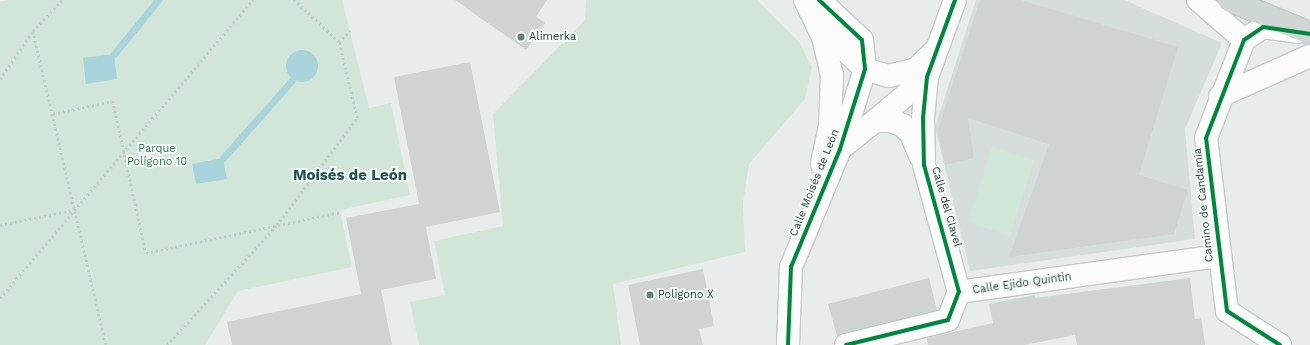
<!DOCTYPE html>
<meta charset="utf-8">
<style>
body{margin:0}
#map{position:relative;width:1310px;height:345px;overflow:hidden;background:#e8edeb;font-family:"Work Sans",sans-serif}
div>[style]{position:absolute}
.built>*{inset:0;background:#d6dedb}
.green>*{inset:0;background:#d1e6d8}
.water>*{inset:0;background:#a9d4db}
.round{border-radius:50%}
.stream>*{height:7px;margin:-3.5px;padding:0 3.5px;transform-origin:3.5px;border-radius:3.5px;background:#a9d4db}
.building>*{inset:0;background:#cfd4d2}
.path>*{height:2.5px;margin-top:-1.25px;transform-origin:0;background:repeating-linear-gradient(90deg,#c3ccca 0 2px,transparent 0 5px)}
.roads{filter:drop-shadow(1px 0 #c5cac8) drop-shadow(-1px 0 #c5cac8) drop-shadow(0 1px #c5cac8) drop-shadow(0 -1px #c5cac8)}
.minor>*{height:22px;margin:-11px;padding:0 11px;transform-origin:11px;border-radius:11px;background:#fcfcfc}
.major>*{height:22px;margin:-11px;padding:0 11px;transform-origin:11px;border-radius:11px;background:#cfd7d5}
.cycleway>*{height:4px;margin:-2px;padding:0 2px;transform-origin:2px;border-radius:2px;background:#00873e}
.dots>*{width:11px;height:11px;translate:-50% -50%;box-sizing:border-box;border:2px solid #f7fbf9;border-radius:50%}
span{translate:-50% -50%;white-space:nowrap;text-align:center;line-height:1.15;-webkit-text-stroke:4px #f7fbf9;paint-order:stroke}
.poi-label{font-size:11px;color:#24423a}
.left{translate:0 -50%;text-align:left}
.park-label{font-size:11px;color:#2d7a4b}
.street-label{font-size:11px;color:#24423a}
.district-label{font-size:15px;color:#1f5548;font-weight:700}
</style>
<div id="map">
<div class="built">
<div style="clip-path:polygon(976px 0,1124px 0,1222px 43px,1185px 129px,1195px 239px,970px 271px,935px 127px)"></div>
</div>
<div class="green">
<div style="clip-path:polygon(8px 0,342px 0,369px 108px,391px 103px,410px 195px,340px 210px,352px 267px,238px 291px,205px 345px,0 345px,0 2px)"></div>
<div style="clip-path:polygon(586px 0,757px 0,799px 42px,812px 67px,805px 99px,749px 164px,743px 203px,745px 252px,613px 284px,621px 345px,419px 345px,410px 302px,445px 295px,434px 241px,503px 226px,493px 114px,585px 20px)"></div>
<div style="clip-path:polygon(992px 147px,1034px 160px,1010px 236px,968px 222px)"></div>
</div>
<div class="water">
<div class="round" style="left:286px;top:50px;width:32px;height:32px"></div>
<div style="clip-path:polygon(114px 54px,117px 79px,86px 84px,83px 58px)"></div>
<div style="clip-path:polygon(223px 158px,227px 179px,196px 184px,192px 164px)"></div>
</div>
<div class="stream">
<div style="left:114px;top:54px;width:70px;rotate:-50.8deg"></div>
<div style="left:223px;top:158px;width:107px;rotate:-48.4deg"></div>
</div>
<div class="building">
<div style="clip-path:polygon(455px 0,547px 0,536px 17px,545px 23px,526px 50px)"></div>
<div style="clip-path:polygon(980px 0,1021px 0,1178px 47px,1139px 175px,1188px 190px,1174px 234px,1009px 257px,1049px 144px,968px 118px,974px 158px,945px 165px,938px 129px)"></div>
<div style="clip-path:polygon(470px 62px,500px 212px,426px 227px,436px 279px,381px 290px,392px 345px,232px 345px,227px 322px,361px 294px,346px 218px,419px 204px,394px 77px)"></div>
<div style="clip-path:polygon(703px 269px,714px 326px,699px 329px,703px 345px,640px 345px,628px 285px)"></div>
<div style="clip-path:polygon(929px 278px,937px 310px,837px 336px,828px 304px)"></div>
<div style="clip-path:polygon(1190px 278px,1195px 319px,1201px 318px,1205px 345px,1077px 345px,1075px 335px,1025px 345px,928px 345px,927px 338px,993px 323px,989px 304px,1035px 295px,1035px 298px)"></div>
</div>
<div class="path">
<div style="left:33px;top:31px;width:322px;rotate:76.9deg"></div>
<div style="left:339px;top:42px;width:16px;rotate:-47deg"></div>
<div style="left:0;top:79px;width:58px;rotate:-55.5deg"></div>
<div style="left:33px;top:31px;width:42px;rotate:-46.9deg"></div>
<div style="left:53px;top:114px;width:61px;rotate:-12.2deg"></div>
<div style="left:113px;top:101px;width:156px;rotate:77.8deg"></div>
<div style="left:146px;top:253px;width:198px;rotate:-11.9deg"></div>
<div style="left:0;top:225px;width:76px;rotate:-11.5deg"></div>
<div style="left:0;top:298px;width:391px;rotate:-49.7deg"></div>
<div style="left:167px;top:345px;width:163px;rotate:-47.5deg"></div>
<div style="left:277px;top:225px;width:134px;rotate:-53.2deg"></div>
<div style="left:357px;top:118px;width:78px;rotate:-103.3deg"></div>
<div style="left:339px;top:42px;width:62px;rotate:-137deg"></div>
</div>
<div class="roads">
<div class="minor">
<div style="left:805px;top:0;width:41px;rotate:64.1deg"></div>
<div style="left:823px;top:37px;width:39px;rotate:77deg"></div>
<div style="left:832px;top:75px;width:51px;rotate:92.2deg"></div>
<div style="left:830px;top:126px;width:39px;rotate:102deg"></div>
<div style="left:1198px;top:0;width:61px;rotate:41deg"></div>
<div style="left:823px;top:30px;width:57px;rotate:42.9deg"></div>
<div style="left:865px;top:69px;width:24px;rotate:17deg"></div>
<div style="left:888px;top:76px;width:28px;rotate:-13deg"></div>
<div style="left:915px;top:70px;width:28px;rotate:-44deg"></div>
<div style="left:1220px;top:96px;width:98px;rotate:-24deg"></div>
<div style="left:875px;top:121px;width:68px;rotate:-40.2deg"></div>
<div style="left:840px;top:149px;width:45px;rotate:-38.7deg"></div>
<div style="left:875px;top:121px;width:15px"></div>
<div style="left:890px;top:121px;width:13px;rotate:18deg"></div>
<div style="left:902px;top:125px;width:13px;rotate:45deg"></div>
<div style="left:911px;top:134px;width:25px;rotate:67deg"></div>
<div style="left:959px;top:292px;width:261px;rotate:-7.9deg"></div>
<div style="left:788px;top:345px;width:78px;rotate:-87.8deg"></div>
<div style="left:791px;top:267px;width:128px;rotate:-67.4deg"></div>
<div style="left:840px;top:149px;width:84px;rotate:-72.6deg"></div>
<div style="left:865px;top:69px;width:29px;rotate:-96deg"></div>
<div style="left:862px;top:40px;width:59px;rotate:-137.1deg"></div>
<div style="left:846px;top:345px;width:105px;rotate:-13.8deg"></div>
<div style="left:948px;top:320px;width:30px;rotate:-69deg"></div>
<div style="left:959px;top:292px;width:132px;rotate:-105.4deg"></div>
<div style="left:924px;top:165px;width:47px;rotate:-91.2deg"></div>
<div style="left:923px;top:118px;width:41px;rotate:-84.4deg"></div>
<div style="left:927px;top:77px;width:82px;rotate:-70deg"></div>
<div style="left:1280px;top:345px;width:63px;rotate:-147.3deg"></div>
<div style="left:1227px;top:311px;width:174px;rotate:-96.9deg"></div>
<div style="left:1206px;top:138px;width:105px;rotate:-68.8deg"></div>
<div style="left:1244px;top:40px;width:23px;rotate:-34deg"></div>
<div style="left:1263px;top:27px;width:35px;rotate:8deg"></div>
</div>
<div class="major">
<div style="left:1229px;top:0;width:87px;rotate:22.2deg"></div>
</div>
</div>
<div class="cycleway">
<div style="left:788px;top:345px;width:78px;rotate:-87.8deg"></div>
<div style="left:791px;top:267px;width:128px;rotate:-67.4deg"></div>
<div style="left:840px;top:149px;width:84px;rotate:-72.6deg"></div>
<div style="left:865px;top:69px;width:29px;rotate:-96deg"></div>
<div style="left:862px;top:40px;width:59px;rotate:-137.1deg"></div>
<div style="left:846px;top:345px;width:105px;rotate:-13.8deg"></div>
<div style="left:948px;top:320px;width:30px;rotate:-69deg"></div>
<div style="left:959px;top:292px;width:132px;rotate:-105.4deg"></div>
<div style="left:924px;top:165px;width:47px;rotate:-91.2deg"></div>
<div style="left:923px;top:118px;width:41px;rotate:-84.4deg"></div>
<div style="left:927px;top:77px;width:82px;rotate:-70deg"></div>
<div style="left:1280px;top:345px;width:63px;rotate:-147.3deg"></div>
<div style="left:1227px;top:311px;width:174px;rotate:-96.9deg"></div>
<div style="left:1206px;top:138px;width:105px;rotate:-68.8deg"></div>
<div style="left:1244px;top:40px;width:23px;rotate:-34deg"></div>
<div style="left:1263px;top:27px;width:48px;rotate:8.5deg"></div>
</div>
<div class="dots">
<div style="left:521px;top:37px;background:#697e78"></div>
<div style="left:650px;top:295px;background:#697e78"></div>
</div>
<div class="poi-label">
<span class="left" style="left:529px;top:37px">Alimerka</span>
<span class="left" style="left:658px;top:295px">Poligono X</span>
</div>
<div class="park-label">
<span style="left:157px;top:156px">Parque<br>Polígono 10</span>
</div>
<div class="street-label">
<span style="left:815px;top:183px;rotate:-68deg">Calle Moisés de León</span>
<span style="left:1204px;top:205px;rotate:-96deg">Camino de Candamia</span>
<span style="left:946px;top:207px;rotate:74deg">Calle del Clavel</span>
<span style="left:1022px;top:284px;rotate:-8deg">Calle Ejido Quintin</span>
</div>
<div class="district-label">
<span style="left:350px;top:176px">Moisés de León</span>
</div>
</div>
